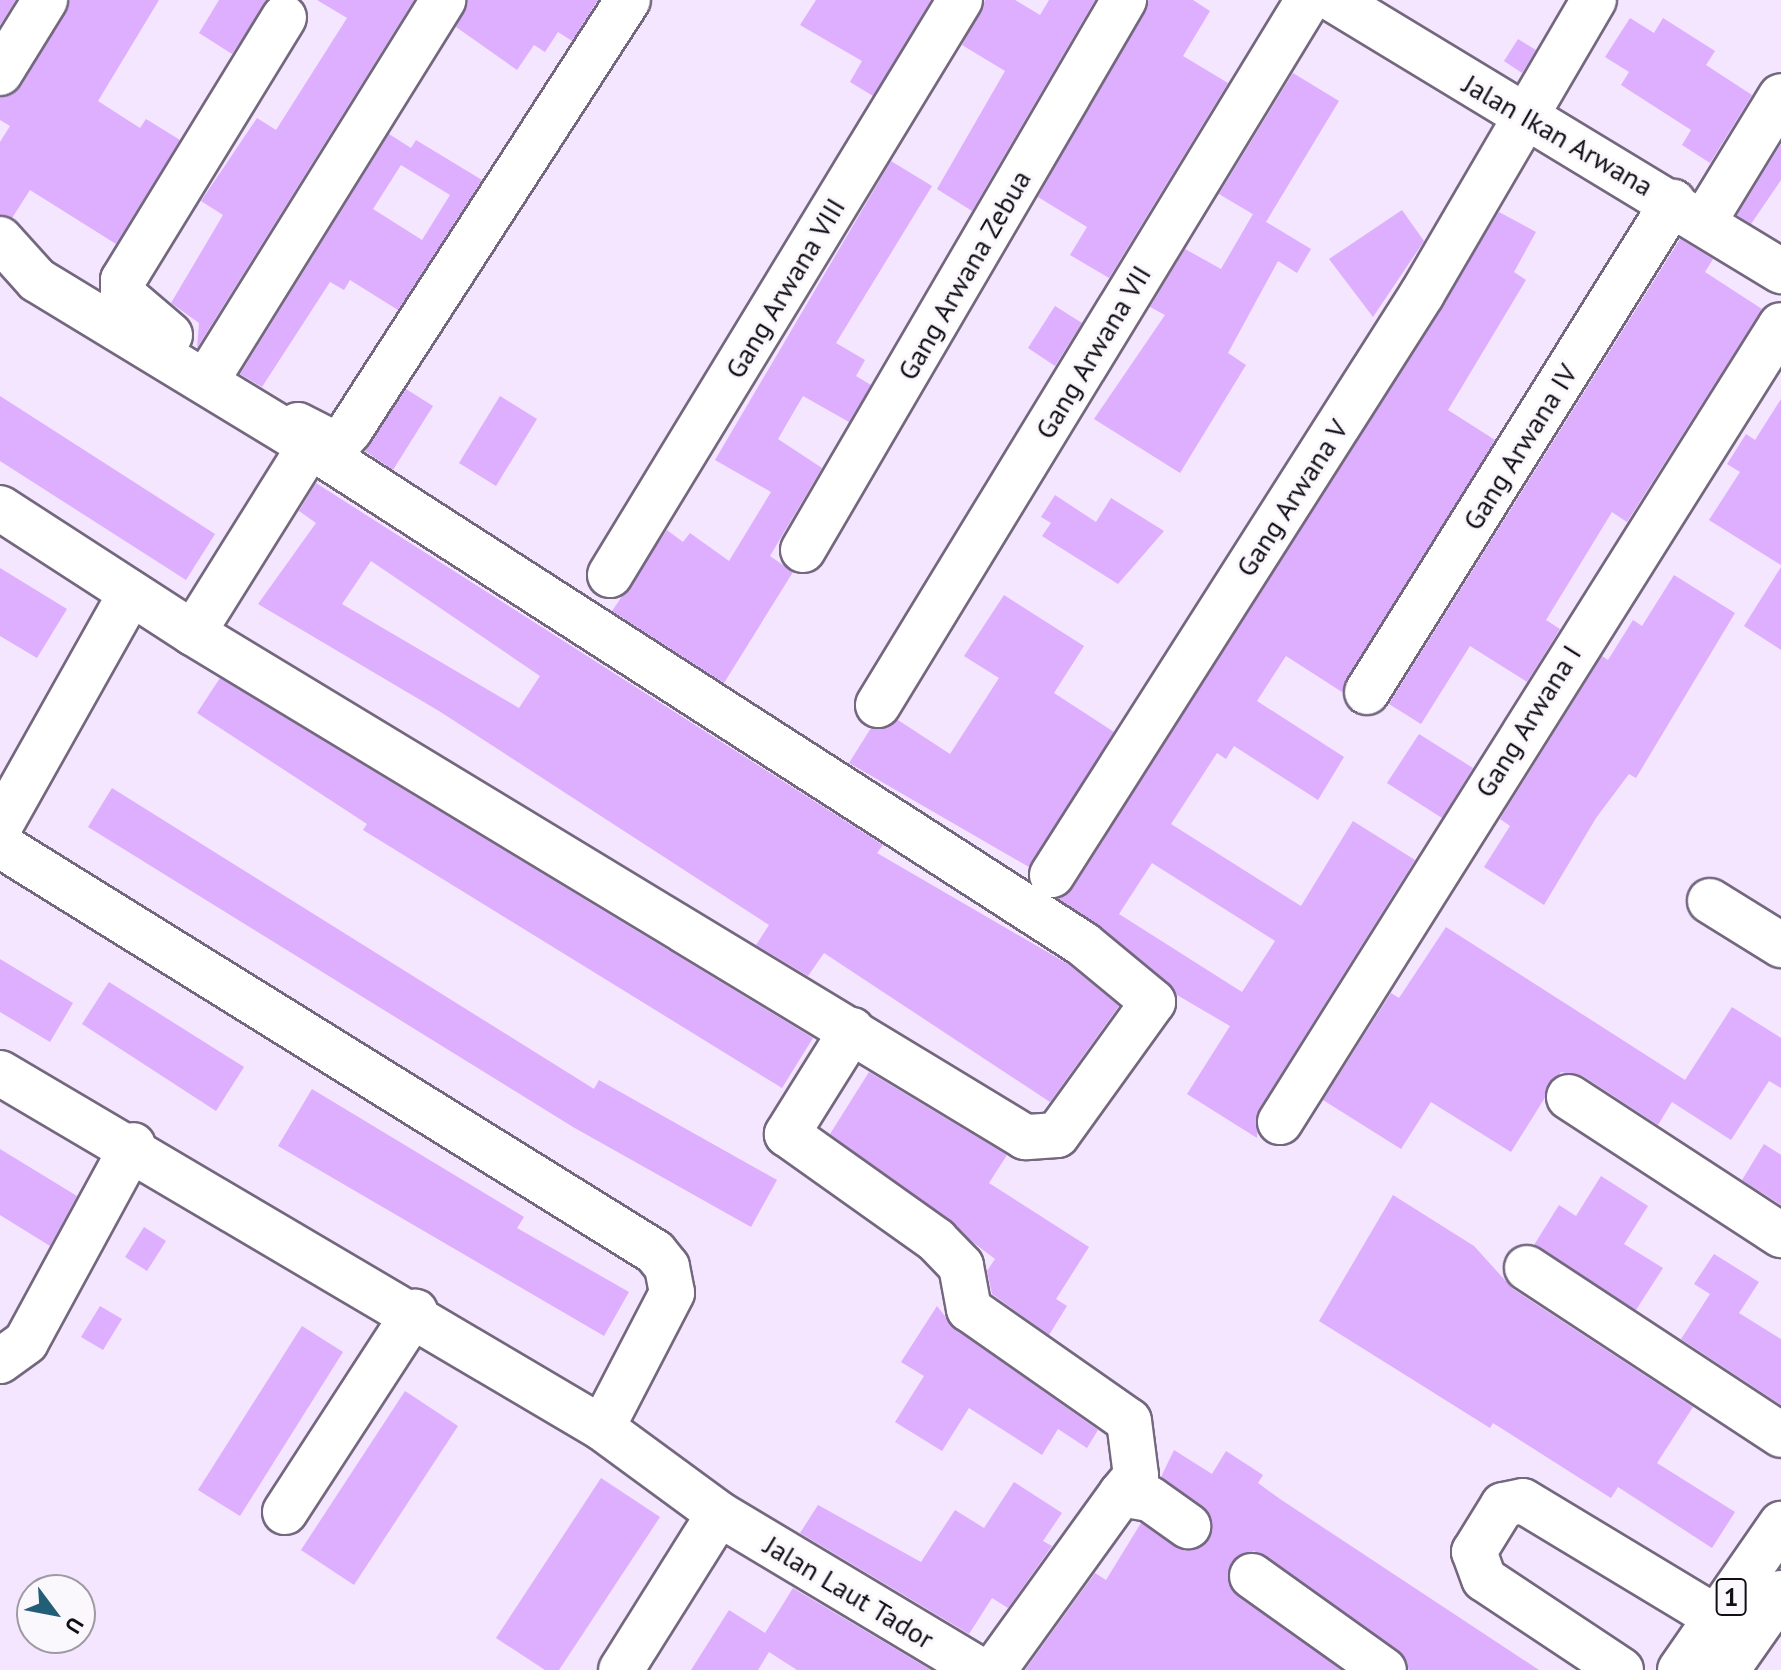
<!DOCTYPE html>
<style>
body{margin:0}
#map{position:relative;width:1781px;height:1670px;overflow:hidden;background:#f4e6ff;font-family:"PT Sans",sans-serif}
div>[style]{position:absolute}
.building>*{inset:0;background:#ddaffe}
.roads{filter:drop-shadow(2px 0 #74687e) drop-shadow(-2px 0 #74687e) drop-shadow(0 2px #74687e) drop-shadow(0 -2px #74687e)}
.minor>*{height:44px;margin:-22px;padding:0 22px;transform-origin:22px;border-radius:22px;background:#fff}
.major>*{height:44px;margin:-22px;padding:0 22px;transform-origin:22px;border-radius:22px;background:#fff}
span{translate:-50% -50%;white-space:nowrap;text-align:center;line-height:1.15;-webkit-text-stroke:6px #fbf8fd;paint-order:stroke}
.shield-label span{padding:2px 6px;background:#fbf8fd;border:2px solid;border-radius:6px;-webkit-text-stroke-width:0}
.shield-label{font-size:26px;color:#120e16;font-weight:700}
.street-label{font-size:28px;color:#120e16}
.north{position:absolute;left:16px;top:1574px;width:80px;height:80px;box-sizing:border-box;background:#fbf8fd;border:2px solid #9e9aa1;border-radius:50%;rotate:122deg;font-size:22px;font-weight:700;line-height:32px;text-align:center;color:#120e16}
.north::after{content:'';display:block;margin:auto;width:28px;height:36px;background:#225f76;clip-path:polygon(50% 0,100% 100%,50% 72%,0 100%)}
</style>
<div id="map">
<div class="building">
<div style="clip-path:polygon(0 0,16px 0,0 25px)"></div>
<div style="clip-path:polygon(70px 0,159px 0,98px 101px,140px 128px,146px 119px,180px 140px,116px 244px,30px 190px,12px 218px,0 215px,0 142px,10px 126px,0 120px,0 98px,21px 86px)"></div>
<div style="clip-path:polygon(219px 0,267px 0,232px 54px,199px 33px)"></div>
<div style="clip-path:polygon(317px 0,414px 0,197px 348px,199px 323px,171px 303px,223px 215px,201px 201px,257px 118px,276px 130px,347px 18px)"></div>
<div style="clip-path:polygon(468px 0,598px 0,572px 41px,558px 32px,545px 52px,534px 45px,517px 70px,456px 27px)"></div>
<div style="clip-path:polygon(816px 0,931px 0,873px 96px,850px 82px,862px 61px,800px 25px)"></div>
<div style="clip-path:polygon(985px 0,1015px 0,1040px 15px,1049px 0,1095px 0,972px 211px,937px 189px,1005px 71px,962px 45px)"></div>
<div style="clip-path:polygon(1149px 0,1193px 0,1210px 11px,1183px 56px,1228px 83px,1109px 278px,1070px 255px,1087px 227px,1038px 197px)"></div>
<div style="clip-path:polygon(1630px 18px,1654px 33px,1663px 18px,1715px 51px,1706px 65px,1752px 95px,1710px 163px,1682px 145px,1691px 130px,1621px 85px,1629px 72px,1605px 57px)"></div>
<div style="clip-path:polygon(1518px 39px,1536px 50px,1522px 73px,1504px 61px)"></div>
<div style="clip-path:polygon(1293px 73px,1339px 101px,1266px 222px,1219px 194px)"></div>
<div style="clip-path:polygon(evenodd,389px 134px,411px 148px,416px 140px,482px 180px,398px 310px,350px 280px,344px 290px,330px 282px,262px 387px,240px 374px,389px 134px,401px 165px,450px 195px,422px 240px,373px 209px,401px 165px)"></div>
<div style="clip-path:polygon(1781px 144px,1781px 180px,1751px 224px,1737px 215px)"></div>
<div style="clip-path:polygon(891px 161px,932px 186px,836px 343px,865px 360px,856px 376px,871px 385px,849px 422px,803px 396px,778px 439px,822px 468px,770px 556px,793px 572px,724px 683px,612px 611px,667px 530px,683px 542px,690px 533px,729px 561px,771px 492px,715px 460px)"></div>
<div style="clip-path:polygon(1402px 210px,1424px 241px,1373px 317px,1329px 259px)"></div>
<div style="clip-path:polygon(evenodd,1499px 212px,1536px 232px,1514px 272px,1526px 280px,1448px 410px,1495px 440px,1342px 692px,1286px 656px,1257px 701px,1344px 757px,1318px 800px,1234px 746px,1226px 759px,1217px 753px,1171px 824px,1301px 906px,1353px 821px,1415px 860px,1259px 1109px,1257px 1138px,1187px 1094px,1230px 1026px,1177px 995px,1058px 898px,1073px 888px,1499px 212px,1152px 863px,1275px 941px,1242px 992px,1119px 914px,1152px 863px)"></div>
<div style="clip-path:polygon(1253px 214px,1311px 249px,1297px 273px,1278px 261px,1228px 353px,1246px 365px,1180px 473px,1094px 419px,1165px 315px,1150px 307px,1185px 249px,1221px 269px)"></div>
<div style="clip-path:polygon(1680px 239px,1713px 259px,1705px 272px,1762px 309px,1627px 522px,1612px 512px,1546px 620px,1560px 629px,1527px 682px,1470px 646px,1421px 724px,1389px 704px)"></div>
<div style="clip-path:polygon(1055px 306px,1082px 323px,1055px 366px,1028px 348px)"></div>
<div style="clip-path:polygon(406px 389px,433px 406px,393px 470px,365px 451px)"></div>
<div style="clip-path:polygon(0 396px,215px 534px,186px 580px,0 461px)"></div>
<div style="clip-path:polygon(500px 396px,537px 419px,496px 486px,459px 463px)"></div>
<div style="clip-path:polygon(1781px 399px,1781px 565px,1709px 520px,1740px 472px,1727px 464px,1746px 434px,1755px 440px)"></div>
<div style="clip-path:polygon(evenodd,316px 483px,883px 845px,877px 853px,1068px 964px,1119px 1006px,1050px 1102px,824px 953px,808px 976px,756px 945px,769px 925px,439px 711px,258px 604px,316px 523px,299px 511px,316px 483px,371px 561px,540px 676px,519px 708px,342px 604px,371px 561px)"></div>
<div style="clip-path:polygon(1055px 495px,1096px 522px,1111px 498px,1164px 531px,1118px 584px,1042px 536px,1051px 523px,1041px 517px)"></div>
<div style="clip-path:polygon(1781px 567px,1781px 650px,1744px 626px)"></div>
<div style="clip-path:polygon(0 568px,67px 609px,37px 658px,0 636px)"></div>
<div style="clip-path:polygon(1674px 575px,1735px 613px,1636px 778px,1629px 774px,1596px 818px,1544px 905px,1484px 867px,1510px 826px,1500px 819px,1602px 656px,1608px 660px,1633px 620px,1642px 626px)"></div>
<div style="clip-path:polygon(1004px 595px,1084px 646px,1054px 693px,1114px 732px,1029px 867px,849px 763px,871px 728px,898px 720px,950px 754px,999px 678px,964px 656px)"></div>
<div style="clip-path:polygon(220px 678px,813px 1038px,782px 1088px,363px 830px,367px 824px,197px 713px)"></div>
<div style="clip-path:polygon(1419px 734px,1473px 768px,1442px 818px,1387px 783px)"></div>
<div style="clip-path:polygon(112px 788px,594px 1089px,599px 1080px,777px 1180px,751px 1227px,573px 1127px,88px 827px)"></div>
<div style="clip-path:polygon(1446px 927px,1685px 1080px,1732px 1007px,1781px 1038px,1781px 1088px,1769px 1081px,1731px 1140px,1672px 1102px,1658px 1125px,1583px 1076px,1561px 1072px,1511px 1152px,1431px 1102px,1401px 1149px,1323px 1100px,1391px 993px,1399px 998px)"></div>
<div style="clip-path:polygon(0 959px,73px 1003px,50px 1042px,0 1012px)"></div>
<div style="clip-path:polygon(109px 982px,244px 1067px,216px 1111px,82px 1024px)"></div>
<div style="clip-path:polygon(869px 1072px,1007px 1155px,989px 1183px,1089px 1247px,1056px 1299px,1067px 1306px,1049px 1335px,992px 1294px,987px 1271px,995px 1259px,830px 1134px)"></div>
<div style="clip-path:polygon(312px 1089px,524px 1217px,517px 1228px,629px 1292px,604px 1336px,278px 1146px)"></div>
<div style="clip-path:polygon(1764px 1144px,1781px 1155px,1781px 1205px,1742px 1180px)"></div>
<div style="clip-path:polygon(0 1149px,77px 1196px,50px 1246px,0 1215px)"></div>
<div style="clip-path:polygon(1601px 1176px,1648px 1206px,1624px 1244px,1663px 1268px,1636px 1310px,1534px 1245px,1559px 1205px,1576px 1216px)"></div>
<div style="clip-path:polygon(1393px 1195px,1474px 1246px,1513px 1289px,1693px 1407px,1657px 1463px,1735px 1512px,1712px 1548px,1618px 1487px,1611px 1498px,1493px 1423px,1490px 1428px,1319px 1321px)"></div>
<div style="clip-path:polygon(144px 1227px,166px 1241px,147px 1271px,125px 1257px)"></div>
<div style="clip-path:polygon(1714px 1254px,1759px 1282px,1739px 1313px,1781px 1339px,1781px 1405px,1681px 1339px,1710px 1294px,1694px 1284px)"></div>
<div style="clip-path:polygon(100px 1306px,122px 1319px,103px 1350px,81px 1337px)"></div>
<div style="clip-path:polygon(937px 1306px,955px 1329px,1098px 1430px,1087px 1448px,1058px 1429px,1042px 1455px,969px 1408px,942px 1451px,895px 1422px,924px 1376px,901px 1362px)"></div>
<div style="clip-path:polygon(302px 1326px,343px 1352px,240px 1516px,198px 1490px)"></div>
<div style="clip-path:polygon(405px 1391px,458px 1426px,354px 1585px,301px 1550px)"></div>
<div style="clip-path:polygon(1174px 1450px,1212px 1474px,1226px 1451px,1263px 1475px,1258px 1483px,1280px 1499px,1539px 1670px,1409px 1670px,1398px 1650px,1254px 1551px,1231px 1562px,1230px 1587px,1341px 1670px,1025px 1670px,1095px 1573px,1106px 1580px,1141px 1523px,1185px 1551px,1209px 1540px,1210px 1515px,1161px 1477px)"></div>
<div style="clip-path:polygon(601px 1478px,660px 1517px,559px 1670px,545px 1670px,496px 1638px)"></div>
<div style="clip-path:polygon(1014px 1482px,1062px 1513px,1043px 1541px,1052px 1546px,1008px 1608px,992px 1598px,969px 1634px,800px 1533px,818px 1505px,921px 1562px,955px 1510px,984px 1528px)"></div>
<div style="clip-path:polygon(793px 1588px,931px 1670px,797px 1670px,769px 1652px,758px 1670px,691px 1670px,729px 1610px,765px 1633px)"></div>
</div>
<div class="roads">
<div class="minor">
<div style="left:1334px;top:0;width:523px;rotate:31.23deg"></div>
<div style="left:0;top:73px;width:86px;rotate:-58.3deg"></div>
<div style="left:1705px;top:220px;width:145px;rotate:-58.5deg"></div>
<div style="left:0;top:239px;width:55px;rotate:47.9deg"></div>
<div style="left:37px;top:280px;width:320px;rotate:31.3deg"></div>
<div style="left:310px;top:446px;width:920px;rotate:32.79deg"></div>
<div style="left:1083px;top:944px;width:91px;rotate:39.6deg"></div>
<div style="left:1153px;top:1002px;width:164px;rotate:125.8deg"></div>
<div style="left:1057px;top:1135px;width:32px;rotate:176deg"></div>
<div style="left:1025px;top:1137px;width:973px;rotate:-148.79deg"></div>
<div style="left:193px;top:633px;width:230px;rotate:-147.1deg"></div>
<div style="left:170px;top:335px;width:62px;rotate:-139.6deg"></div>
<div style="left:123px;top:295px;width:15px;rotate:-90deg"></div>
<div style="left:123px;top:280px;width:308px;rotate:-58.5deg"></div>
<div style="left:213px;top:370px;width:436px;rotate:-58.1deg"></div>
<div style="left:298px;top:425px;width:44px;rotate:27.1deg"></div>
<div style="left:337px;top:445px;width:20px;rotate:-49deg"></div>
<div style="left:350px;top:430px;width:512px;rotate:-57.12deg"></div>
<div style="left:803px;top:550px;width:637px;rotate:-59.73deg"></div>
<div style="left:610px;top:575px;width:673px;rotate:-58.67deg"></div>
<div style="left:193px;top:633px;width:221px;rotate:-58deg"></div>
<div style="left:1367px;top:692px;width:578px;rotate:-58.02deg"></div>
<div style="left:878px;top:705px;width:826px;rotate:-58.62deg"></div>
<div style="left:0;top:826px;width:267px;rotate:-60.7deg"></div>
<div style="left:0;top:845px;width:771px;rotate:31.86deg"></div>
<div style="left:655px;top:1252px;width:19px;rotate:51deg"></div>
<div style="left:667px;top:1267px;width:26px;rotate:79deg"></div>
<div style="left:672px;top:1293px;width:152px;rotate:117.4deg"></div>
<div style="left:602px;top:1428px;width:145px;rotate:36.3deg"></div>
<div style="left:719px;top:1514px;width:304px;rotate:30.9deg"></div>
<div style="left:1052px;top:875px;width:689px;rotate:-57.51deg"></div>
<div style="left:1422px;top:294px;width:341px;rotate:-59.7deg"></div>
<div style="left:1710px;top:901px;width:84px;rotate:31.8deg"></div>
<div style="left:852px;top:1030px;width:123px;rotate:122deg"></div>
<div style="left:787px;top:1134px;width:183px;rotate:35.4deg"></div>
<div style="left:936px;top:1240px;width:36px;rotate:46deg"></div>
<div style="left:961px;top:1266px;width:44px;rotate:79.5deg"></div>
<div style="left:969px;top:1309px;width:195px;rotate:35deg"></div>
<div style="left:1129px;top:1421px;width:55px;rotate:82.7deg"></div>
<div style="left:1136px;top:1476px;width:23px;rotate:130deg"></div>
<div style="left:0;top:1073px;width:699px;rotate:30.53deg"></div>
<div style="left:1569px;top:1097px;width:253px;rotate:33.1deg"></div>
<div style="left:1280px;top:1122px;width:941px;rotate:-57.85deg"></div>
<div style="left:1527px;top:1268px;width:304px;rotate:33.3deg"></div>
<div style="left:0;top:1361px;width:32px;rotate:-36deg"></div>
<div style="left:26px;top:1342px;width:224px;rotate:-61.5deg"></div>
<div style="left:285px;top:1512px;width:239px;rotate:-57deg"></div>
<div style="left:1252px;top:1576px;width:162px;rotate:35.5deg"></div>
<div style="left:621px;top:1670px;width:184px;rotate:-57.9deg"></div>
<div style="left:994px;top:1670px;width:217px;rotate:-54.2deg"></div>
<div style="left:1121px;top:1494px;width:29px;rotate:10deg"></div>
<div style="left:1150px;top:1499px;width:47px;rotate:35.4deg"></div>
<div style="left:1621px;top:1670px;width:164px;rotate:-146.4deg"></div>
<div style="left:1484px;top:1579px;width:29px;rotate:-110deg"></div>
<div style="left:1474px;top:1552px;width:55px;rotate:-58.3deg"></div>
<div style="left:1503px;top:1505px;width:20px;rotate:-11deg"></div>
<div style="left:1523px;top:1501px;width:227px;rotate:31.1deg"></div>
</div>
<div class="major">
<div style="left:1680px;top:1670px;width:178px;rotate:-55.3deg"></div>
<div style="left:1727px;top:1670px;width:94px;rotate:-55deg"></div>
</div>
</div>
<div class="shield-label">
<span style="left:1731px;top:1597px">1</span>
</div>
<div class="street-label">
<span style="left:1558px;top:135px;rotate:30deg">Jalan Ikan Arwana</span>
<span style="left:964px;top:275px;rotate:-60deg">Gang Arwana Zebua</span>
<span style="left:785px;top:288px;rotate:-59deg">Gang Arwana VIII</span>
<span style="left:1093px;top:352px;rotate:-59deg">Gang Arwana VII</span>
<span style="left:1520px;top:447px;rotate:-58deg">Gang Arwana IV</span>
<span style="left:1292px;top:498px;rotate:-57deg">Gang Arwana V</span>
<span style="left:1528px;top:721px;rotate:-58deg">Gang Arwana I</span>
<span style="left:849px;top:1592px;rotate:31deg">Jalan Laut Tador</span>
</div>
<div class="north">U</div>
</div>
